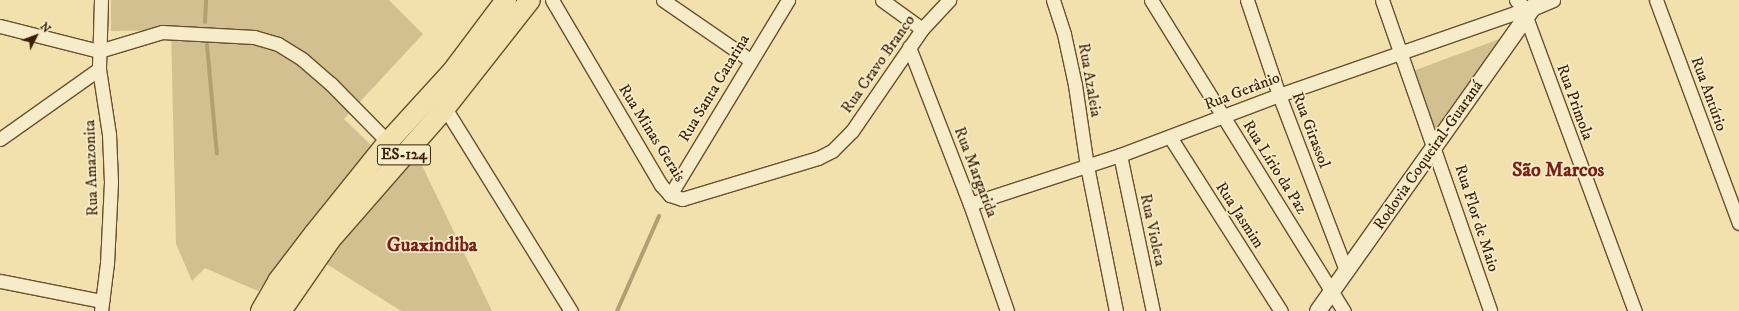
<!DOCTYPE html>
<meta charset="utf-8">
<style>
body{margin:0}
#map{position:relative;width:1739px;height:311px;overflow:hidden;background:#f2e1ad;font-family:"IM FELL DW Pica",serif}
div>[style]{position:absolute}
.green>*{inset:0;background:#d3c090}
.stream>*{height:4px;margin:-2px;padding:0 2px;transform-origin:2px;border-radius:2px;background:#b39f74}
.roads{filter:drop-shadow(1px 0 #68502f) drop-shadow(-1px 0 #68502f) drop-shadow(0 1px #68502f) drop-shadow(0 -1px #68502f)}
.minor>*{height:13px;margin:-6.5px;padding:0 6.5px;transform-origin:6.5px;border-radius:6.5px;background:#f7ecca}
.tertiary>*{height:16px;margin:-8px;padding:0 8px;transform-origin:8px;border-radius:8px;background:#f7ecca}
.primary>*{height:20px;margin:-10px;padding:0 10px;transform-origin:10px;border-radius:10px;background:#f2e1ad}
span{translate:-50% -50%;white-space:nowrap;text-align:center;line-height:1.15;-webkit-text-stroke:3.5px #f7ecca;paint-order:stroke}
.shield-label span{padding:1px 3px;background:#f7ecca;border:1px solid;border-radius:3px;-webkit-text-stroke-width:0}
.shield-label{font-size:15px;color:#3a1f05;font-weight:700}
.street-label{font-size:16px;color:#3a1f05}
.district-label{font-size:20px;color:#7a1f14;font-weight:700}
.north{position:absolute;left:16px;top:16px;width:40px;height:40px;-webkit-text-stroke:3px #f7ecca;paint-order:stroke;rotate:48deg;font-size:11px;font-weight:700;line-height:16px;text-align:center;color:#3a1f05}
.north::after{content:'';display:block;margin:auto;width:14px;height:18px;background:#3a1f05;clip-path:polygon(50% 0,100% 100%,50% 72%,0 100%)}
</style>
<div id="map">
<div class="green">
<div style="clip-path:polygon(111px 0,389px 0,423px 34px,344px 119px,373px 147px,258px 291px,205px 268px,192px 281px,176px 244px,171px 30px,111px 31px)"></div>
<div style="clip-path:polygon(1505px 37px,1436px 140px,1413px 71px)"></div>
<div style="clip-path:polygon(417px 155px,492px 311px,401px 311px,325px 263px)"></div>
</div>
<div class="stream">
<div style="left:205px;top:22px;width:22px;rotate:-87deg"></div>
<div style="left:207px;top:45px;width:109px;rotate:84.8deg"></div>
<div style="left:617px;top:311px;width:104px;rotate:-66.1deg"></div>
</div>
<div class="roads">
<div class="minor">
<div style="left:101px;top:0;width:69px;rotate:91.7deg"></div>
<div style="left:99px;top:69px;width:66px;rotate:81.3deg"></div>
<div style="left:109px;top:134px;width:48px;rotate:87.6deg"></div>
<div style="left:111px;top:182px;width:81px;rotate:92.8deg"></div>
<div style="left:107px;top:263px;width:48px;rotate:97.1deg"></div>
<div style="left:552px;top:0;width:215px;rotate:59.5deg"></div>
<div style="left:661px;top:185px;width:13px;rotate:48deg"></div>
<div style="left:670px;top:195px;width:13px;rotate:18deg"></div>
<div style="left:682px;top:199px;width:142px;rotate:-16.8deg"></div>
<div style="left:818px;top:158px;width:16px;rotate:-27deg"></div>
<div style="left:832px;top:151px;width:28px;rotate:-45deg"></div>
<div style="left:852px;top:131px;width:124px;rotate:-55.5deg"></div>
<div style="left:922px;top:29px;width:40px;rotate:-47deg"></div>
<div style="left:663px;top:0;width:106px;rotate:34.6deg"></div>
<div style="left:882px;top:0;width:49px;rotate:35.9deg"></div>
<div style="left:1053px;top:0;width:36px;rotate:72deg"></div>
<div style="left:1064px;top:34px;width:52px;rotate:77.8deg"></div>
<div style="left:1075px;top:85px;width:82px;rotate:81.6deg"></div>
<div style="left:1087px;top:166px;width:148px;rotate:78.7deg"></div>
<div style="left:1151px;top:0;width:366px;rotate:58.2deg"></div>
<div style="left:1247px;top:0;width:100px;rotate:71.4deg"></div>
<div style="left:1279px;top:95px;width:187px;rotate:69.1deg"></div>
<div style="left:1382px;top:0;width:329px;rotate:70.8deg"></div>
<div style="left:1516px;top:0;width:11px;rotate:41deg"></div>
<div style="left:1524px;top:7px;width:8px;rotate:14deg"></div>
<div style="left:1532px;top:9px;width:23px;rotate:-23deg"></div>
<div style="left:1656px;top:0;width:238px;rotate:69.6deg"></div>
<div style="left:0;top:26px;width:102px;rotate:14.2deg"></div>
<div style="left:99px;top:51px;width:66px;rotate:-16.8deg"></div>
<div style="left:162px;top:32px;width:92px;rotate:3.1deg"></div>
<div style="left:254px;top:37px;width:25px;rotate:16deg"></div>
<div style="left:278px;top:44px;width:28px;rotate:32deg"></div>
<div style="left:302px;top:59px;width:38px;rotate:41deg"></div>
<div style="left:331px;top:84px;width:81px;rotate:45.5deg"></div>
<div style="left:909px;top:47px;width:168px;rotate:68.8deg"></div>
<div style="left:970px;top:204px;width:113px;rotate:70.9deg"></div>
<div style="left:445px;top:108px;width:239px;rotate:58.2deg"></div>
<div style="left:1170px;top:137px;width:206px;rotate:57.5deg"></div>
<div style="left:0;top:139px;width:121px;rotate:-35.3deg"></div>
<div style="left:1120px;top:155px;width:159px;rotate:78.1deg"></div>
<div style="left:670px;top:195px;width:228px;rotate:-58.8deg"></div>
<div style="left:970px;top:204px;width:158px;rotate:-18.1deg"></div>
<div style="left:1120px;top:155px;width:170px;rotate:-20.7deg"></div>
<div style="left:1279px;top:95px;width:250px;rotate:-19.2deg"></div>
<div style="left:1515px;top:13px;width:12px;rotate:20deg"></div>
<div style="left:1526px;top:17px;width:314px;rotate:69.7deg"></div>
<div style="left:0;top:281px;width:104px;rotate:11.1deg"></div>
</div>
<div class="tertiary">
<div style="left:1318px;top:311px;width:381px;rotate:-54.7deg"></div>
</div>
<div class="primary">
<div style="left:261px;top:311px;width:34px;rotate:-60deg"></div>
<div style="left:278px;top:281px;width:59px;rotate:-52.5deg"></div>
<div style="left:314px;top:234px;width:118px;rotate:-51.2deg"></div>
<div style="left:388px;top:142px;width:95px;rotate:-47.6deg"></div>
<div style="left:452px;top:72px;width:90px;rotate:-53.1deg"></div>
<div style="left:281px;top:311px;width:86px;rotate:-55.4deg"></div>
<div style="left:330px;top:240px;width:175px;rotate:-48.9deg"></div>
<div style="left:445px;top:108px;width:137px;rotate:-51.8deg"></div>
</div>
</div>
<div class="shield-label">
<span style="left:404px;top:155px">ES-124</span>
</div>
<div class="street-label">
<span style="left:878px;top:64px;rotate:-55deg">Rua Cravo Branco</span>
<span style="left:1090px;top:80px;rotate:80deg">Rua Azaleia</span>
<span style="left:714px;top:88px;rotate:-59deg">Rua Santa Catarina</span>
<span style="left:1242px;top:91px;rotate:-21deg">Rua Gerânio</span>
<span style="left:1709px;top:94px;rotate:70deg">Rua Antúrio</span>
<span style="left:1575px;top:102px;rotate:70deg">Rua Primola</span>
<span style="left:1311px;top:130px;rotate:69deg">Rua Girassol</span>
<span style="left:652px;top:133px;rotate:58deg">Rua Minas Gerais</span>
<span style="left:1428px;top:155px;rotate:-55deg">Rodovia Coqueiral-Guaraná</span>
<span style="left:1275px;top:167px;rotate:58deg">Rua Lírio da Paz</span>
<span style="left:91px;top:168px;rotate:-92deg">Rua Amazonita</span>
<span style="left:976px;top:172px;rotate:69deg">Rua Margarida</span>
<span style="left:1240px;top:215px;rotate:57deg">Rua Jasmim</span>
<span style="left:1477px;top:218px;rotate:72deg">Rua Flor de Maio</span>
<span style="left:1153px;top:230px;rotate:78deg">Rua Violeta</span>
</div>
<div class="district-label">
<span style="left:1558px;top:170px">São Marcos</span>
<span style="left:432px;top:245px">Guaxindiba</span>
</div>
<div class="north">N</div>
</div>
